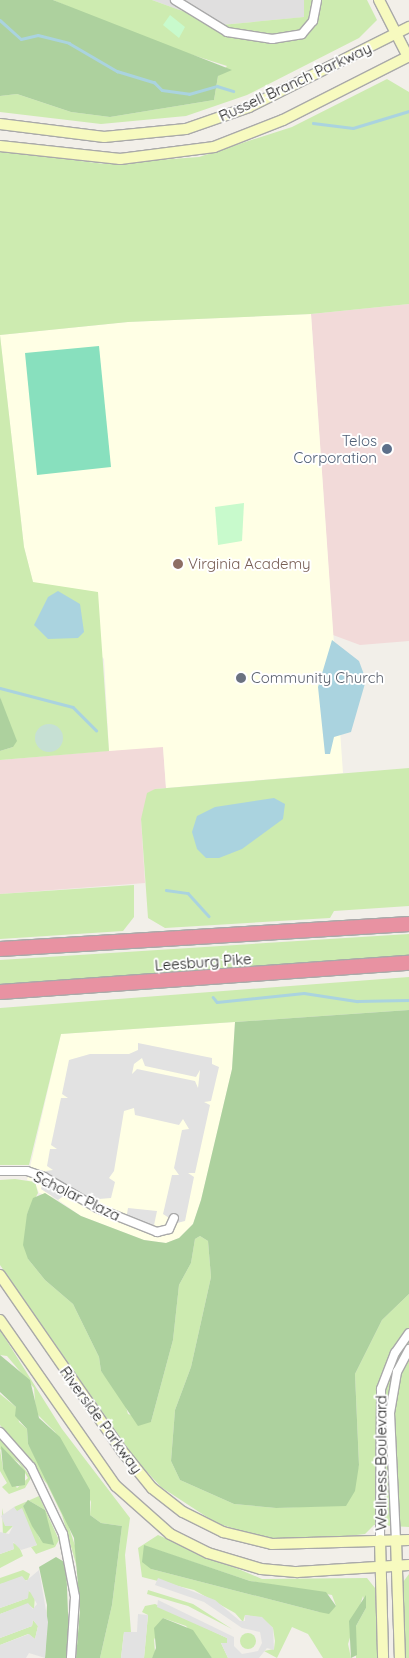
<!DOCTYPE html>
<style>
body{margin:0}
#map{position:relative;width:409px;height:1658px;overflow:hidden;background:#f2efe9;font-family:Quicksand,sans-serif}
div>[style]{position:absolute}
.residential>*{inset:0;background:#e0dfdf}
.commercial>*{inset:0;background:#f2dad9}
.education>*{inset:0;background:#ffffe5}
.grass>*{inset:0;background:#cdebb0}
.round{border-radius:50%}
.forest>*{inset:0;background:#add19e}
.wetland>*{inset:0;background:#c6e0d4}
.park>*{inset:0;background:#c8facc}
.pitch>*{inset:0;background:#88e0be}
.parking>*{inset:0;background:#e2e2e2}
.water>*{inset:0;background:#aad3df}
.stream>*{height:2.5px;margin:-1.25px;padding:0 1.25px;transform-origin:1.25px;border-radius:1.25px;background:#aad3df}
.roads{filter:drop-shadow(1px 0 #a9a9a9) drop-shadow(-1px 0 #a9a9a9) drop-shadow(0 1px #a9a9a9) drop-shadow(0 -1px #a9a9a9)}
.street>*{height:8px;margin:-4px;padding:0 4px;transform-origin:4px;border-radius:4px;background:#fff}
.secondary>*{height:10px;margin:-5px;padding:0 5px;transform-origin:5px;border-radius:5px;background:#f7fabf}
.highway>*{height:14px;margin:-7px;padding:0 7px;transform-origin:7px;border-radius:7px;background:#e892a2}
.dots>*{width:14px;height:14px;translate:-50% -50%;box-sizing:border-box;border:2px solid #fff;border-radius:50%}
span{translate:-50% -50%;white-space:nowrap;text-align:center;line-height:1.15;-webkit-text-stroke:4px #fff;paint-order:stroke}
.street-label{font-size:15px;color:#222}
.service-label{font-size:15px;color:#4e5e75}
.right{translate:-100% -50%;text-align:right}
.education-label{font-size:15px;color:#785e54}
.left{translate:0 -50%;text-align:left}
.worship-label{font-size:15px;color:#5b616d}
</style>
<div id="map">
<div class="residential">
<div style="clip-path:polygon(152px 0,304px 0,305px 17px,221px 25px)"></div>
</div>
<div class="commercial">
<div style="clip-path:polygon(409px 304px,409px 641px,360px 645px,333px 635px,311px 314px)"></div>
<div style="clip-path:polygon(163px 746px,166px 788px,155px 789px,141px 819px,145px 883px,0 894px,0 760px)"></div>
</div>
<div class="education">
<div style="clip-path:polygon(311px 314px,343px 773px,166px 788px,163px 747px,109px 751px,104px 659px,33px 582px,24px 547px,0 335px,128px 322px)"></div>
<div style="clip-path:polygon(235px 1022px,232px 1069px,201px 1200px,193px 1224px,179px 1238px,166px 1243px,144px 1240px,81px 1216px,54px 1197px,39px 1193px,35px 1182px,27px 1180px,61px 1034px)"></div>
</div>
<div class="grass">
<div style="clip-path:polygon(53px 0,152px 0,221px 25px,304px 17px,304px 0,367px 0,377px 20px,359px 38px,247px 95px,186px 116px,101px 124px,0 112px,0 96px,17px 94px,71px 112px,110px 117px,214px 100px,218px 76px,227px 66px,146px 40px)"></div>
<div style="clip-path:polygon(387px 79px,409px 92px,409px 304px,311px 314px,128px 322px,0 335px,24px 547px,33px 582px,98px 592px,109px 751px,0 760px,0 751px,13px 747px,0 697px,0 151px,105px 164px,199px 157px,292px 127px)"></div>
<div style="clip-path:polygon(409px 768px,409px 906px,334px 911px,330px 918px,165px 928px,148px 918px,141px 819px,147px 793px,155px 789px)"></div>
<div style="clip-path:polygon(134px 885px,134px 917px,123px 931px,0 939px,0 894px)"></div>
<div style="clip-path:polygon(409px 934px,409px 956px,0 984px,0 960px)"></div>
<div style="clip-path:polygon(409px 977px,409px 1010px,61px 1034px,29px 1165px,0 1165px,0 1008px)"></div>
<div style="clip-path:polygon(15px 1179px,35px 1182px,38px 1193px,27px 1214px,28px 1259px,45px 1280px,73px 1304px,99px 1357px,101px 1371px,124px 1400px,128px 1414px,151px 1422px,173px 1340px,179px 1285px,191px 1263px,195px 1239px,200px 1236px,208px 1241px,211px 1277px,191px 1367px,175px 1410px,171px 1461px,180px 1480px,234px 1504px,276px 1508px,346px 1505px,359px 1465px,355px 1374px,382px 1320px,409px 1294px,409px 1527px,374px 1525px,365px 1534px,303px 1541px,261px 1537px,216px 1523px,161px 1487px,136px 1460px,0 1265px,0 1180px)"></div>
<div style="clip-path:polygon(0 1330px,62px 1429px,130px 1518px,125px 1555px,131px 1632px,124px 1632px,121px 1658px,100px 1658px,112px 1605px,122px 1526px,101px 1523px,90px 1515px,91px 1502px,77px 1469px,55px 1432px,36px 1413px,34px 1388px,7px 1356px,0 1355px)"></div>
<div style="clip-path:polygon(0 1394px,16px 1407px,19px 1422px,27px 1429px,28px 1444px,64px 1512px,78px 1555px,78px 1571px,62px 1515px,47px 1484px,0 1425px)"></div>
<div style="clip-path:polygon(0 1439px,22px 1465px,31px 1478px,25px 1488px,9px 1494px,2px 1487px,7px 1483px,0 1471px,0 1449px,3px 1469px,17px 1488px,28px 1478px,19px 1463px,0 1449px)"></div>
<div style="clip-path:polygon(evenodd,39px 1496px,59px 1540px,55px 1547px,36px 1554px,31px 1547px,37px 1545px,14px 1507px,39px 1496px,28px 1500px,45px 1510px,40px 1539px,23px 1506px,28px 1500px)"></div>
<div style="clip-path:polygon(2px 1508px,6px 1526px,13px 1526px,3px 1536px)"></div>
<div style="clip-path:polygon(evenodd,158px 1535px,262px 1579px,367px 1578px,375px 1588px,378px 1658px,356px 1658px,356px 1626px,366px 1608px,363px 1596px,348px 1644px,351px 1658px,323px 1658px,308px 1634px,292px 1627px,277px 1658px,264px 1651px,274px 1649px,275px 1641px,273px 1628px,262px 1618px,245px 1615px,243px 1622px,235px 1613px,194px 1590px,142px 1577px,138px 1548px,158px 1535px,148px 1547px,250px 1581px,332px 1595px,336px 1606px,319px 1612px,151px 1569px,148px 1547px)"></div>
<div style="clip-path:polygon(12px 1543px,18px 1544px,23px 1556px,0 1568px,0 1554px,14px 1549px)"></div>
<div style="clip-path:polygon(23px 1570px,30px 1574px,28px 1580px,0 1584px,0 1578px)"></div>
<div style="clip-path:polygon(409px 1574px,409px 1658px,405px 1658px,403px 1582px)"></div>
<div style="clip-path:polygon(27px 1590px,35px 1595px,34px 1609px,28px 1604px,0 1614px,0 1608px,28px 1598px)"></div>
<div style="clip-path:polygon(148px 1590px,193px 1604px,232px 1629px,188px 1606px,147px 1594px)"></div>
<div style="clip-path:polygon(155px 1604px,227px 1638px,227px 1643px,221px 1643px,228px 1658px,212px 1658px,186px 1626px,163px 1618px,154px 1640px,155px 1652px,152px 1658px,144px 1658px,148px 1615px,142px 1612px,145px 1606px)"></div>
<div style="clip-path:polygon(33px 1620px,38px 1626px,35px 1639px,28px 1634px,0 1645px,0 1638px,32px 1626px)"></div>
<div class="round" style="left:240px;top:1633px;width:16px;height:16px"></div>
</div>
<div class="forest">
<div style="clip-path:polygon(0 0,53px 0,232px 70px,218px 76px,214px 100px,110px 117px,71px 112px,17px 94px,0 96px)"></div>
<div style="clip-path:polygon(0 697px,17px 741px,13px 747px,0 751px)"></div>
<div style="clip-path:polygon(409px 1010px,409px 1294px,382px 1320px,355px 1374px,359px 1465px,355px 1491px,346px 1506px,276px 1508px,234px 1504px,180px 1480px,171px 1461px,175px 1410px,191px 1367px,211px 1277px,208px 1241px,200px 1236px,195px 1239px,191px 1263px,179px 1285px,173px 1340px,151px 1422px,138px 1426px,101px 1371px,99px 1357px,73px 1304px,45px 1280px,28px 1259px,23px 1245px,27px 1214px,33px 1198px,45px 1193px,81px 1216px,144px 1240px,166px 1243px,179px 1238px,193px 1224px,201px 1200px,232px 1069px,235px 1022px)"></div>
<div style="clip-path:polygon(0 1355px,30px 1380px,39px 1418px,60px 1437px,90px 1490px,90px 1515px,101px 1523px,122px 1526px,112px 1605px,100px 1658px,76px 1658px,80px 1609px,74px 1538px,28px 1444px,27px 1429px,15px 1416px,16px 1407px,0 1392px)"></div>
<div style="clip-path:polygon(1px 1446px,25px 1471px,25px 1485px,12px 1487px,3px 1469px)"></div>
<div style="clip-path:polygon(28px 1500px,45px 1510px,54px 1545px,43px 1543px,32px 1526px,23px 1506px)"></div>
<div style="clip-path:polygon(144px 1545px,250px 1581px,326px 1592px,336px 1606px,329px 1614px,319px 1612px,151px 1569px,142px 1562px)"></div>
<div style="clip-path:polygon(56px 1557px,66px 1563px,69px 1638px,66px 1658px,45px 1658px,47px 1605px,39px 1567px)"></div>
<div style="clip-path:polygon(366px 1595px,366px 1608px,356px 1626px,357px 1655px,351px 1658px,349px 1621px)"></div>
<div style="clip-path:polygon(163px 1618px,193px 1630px,212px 1658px,152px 1658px,156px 1648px,154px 1628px)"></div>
</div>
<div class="wetland">
<div class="round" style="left:35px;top:724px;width:28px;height:28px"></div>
</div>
<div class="park">
<div style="clip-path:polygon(170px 15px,185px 27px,179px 38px,163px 25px)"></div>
<div style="clip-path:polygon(244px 503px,242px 541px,218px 545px,215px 507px)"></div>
</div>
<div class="pitch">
<div style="clip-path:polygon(99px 346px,111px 467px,37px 475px,25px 353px)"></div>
</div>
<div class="parking">
<div style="clip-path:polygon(evenodd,138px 1043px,212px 1058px,212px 1064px,219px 1067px,211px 1101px,204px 1102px,210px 1105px,195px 1173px,188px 1173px,194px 1177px,185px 1221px,177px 1223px,163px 1214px,172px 1175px,179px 1175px,174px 1168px,182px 1130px,189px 1129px,183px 1119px,179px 1125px,135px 1115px,134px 1108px,124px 1111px,114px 1171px,109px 1178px,115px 1182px,111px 1198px,99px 1199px,97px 1208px,69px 1192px,58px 1200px,41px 1189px,46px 1171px,53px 1170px,47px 1166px,50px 1149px,57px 1149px,51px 1145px,61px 1098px,68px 1098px,62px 1094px,69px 1060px,90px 1054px,129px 1054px,138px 1050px,138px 1043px,142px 1058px,145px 1066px,196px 1077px,200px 1070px,198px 1088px,195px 1081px,137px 1069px,132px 1074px,134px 1064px,142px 1058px)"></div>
<div style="clip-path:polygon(128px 1208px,157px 1211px,153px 1230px,126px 1220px)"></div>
<div style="clip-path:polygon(14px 1507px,17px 1511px,22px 1508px,37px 1545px,21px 1550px,13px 1542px,14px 1549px,0 1554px,0 1532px,9px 1534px,13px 1526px,5px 1526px,1px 1516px)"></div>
<div style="clip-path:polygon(39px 1570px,48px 1622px,45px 1658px,29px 1653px,26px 1658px,0 1658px,0 1645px,29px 1634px,35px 1639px,38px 1626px,33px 1620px,32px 1626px,0 1638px,0 1614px,28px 1603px,33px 1609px,37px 1604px,29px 1590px,28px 1598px,0 1608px,0 1584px,22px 1576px,26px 1581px)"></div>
<div style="clip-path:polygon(158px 1578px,215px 1600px,240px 1621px,245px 1621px,245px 1615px,262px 1617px,273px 1628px,274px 1650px,267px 1648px,259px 1658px,228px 1658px,221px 1643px,227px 1643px,227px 1638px,157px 1607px,158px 1600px,234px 1637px,234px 1646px,242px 1654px,258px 1651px,262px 1643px,260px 1632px,242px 1628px,204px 1602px,155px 1585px)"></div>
<div style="clip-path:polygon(138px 1614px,148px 1615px,144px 1658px,121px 1658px,124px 1632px,137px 1632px)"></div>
</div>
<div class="water">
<div style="clip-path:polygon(58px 591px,80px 604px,84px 632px,78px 638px,48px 639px,34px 625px,48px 597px)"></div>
<div style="clip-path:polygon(332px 640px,359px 661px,366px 680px,351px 732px,334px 737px,330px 754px,325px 754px,318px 687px)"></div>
<div style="clip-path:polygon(274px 798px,285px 804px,283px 819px,242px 849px,219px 858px,206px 858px,197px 849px,192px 832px,197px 816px,215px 807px)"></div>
</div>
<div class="stream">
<div style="left:0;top:20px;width:28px;rotate:42deg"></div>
<div style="left:21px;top:39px;width:17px;rotate:-13deg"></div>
<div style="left:38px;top:35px;width:32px;rotate:14deg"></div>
<div style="left:69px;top:43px;width:56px;rotate:30.3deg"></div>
<div style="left:117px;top:71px;width:39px;rotate:17deg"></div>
<div style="left:154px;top:82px;width:11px;rotate:45deg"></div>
<div style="left:162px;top:90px;width:27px;rotate:8deg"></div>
<div style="left:189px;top:94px;width:29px;rotate:-16deg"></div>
<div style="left:217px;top:86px;width:17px;rotate:17deg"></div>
<div style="left:313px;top:123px;width:40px;rotate:7.1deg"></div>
<div style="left:353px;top:128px;width:59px;rotate:-16.9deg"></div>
<div style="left:0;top:688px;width:75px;rotate:14.6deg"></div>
<div style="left:73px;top:707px;width:33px;rotate:45deg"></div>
<div style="left:166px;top:890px;width:22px;rotate:8deg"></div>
<div style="left:188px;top:893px;width:31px;rotate:48deg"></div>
<div style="left:213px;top:997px;width:6px;rotate:51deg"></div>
<div style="left:217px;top:1002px;width:87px;rotate:-5.9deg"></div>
<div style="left:304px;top:993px;width:54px;rotate:8.6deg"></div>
<div style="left:357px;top:1001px;width:52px;rotate:-1.1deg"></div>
</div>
<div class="roads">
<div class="street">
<div style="left:175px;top:0;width:61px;rotate:31.6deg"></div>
<div style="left:227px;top:32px;width:46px;rotate:8.8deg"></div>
<div style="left:272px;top:39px;width:30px;rotate:-9deg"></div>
<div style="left:302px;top:34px;width:17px;rotate:-50deg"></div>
<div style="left:313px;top:21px;width:21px;rotate:-79deg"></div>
<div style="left:0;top:1171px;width:27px"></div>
<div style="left:27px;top:1171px;width:18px;rotate:19deg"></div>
<div style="left:44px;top:1177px;width:61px;rotate:30.3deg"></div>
<div style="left:97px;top:1208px;width:65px;rotate:21.8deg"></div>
<div style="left:157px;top:1232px;width:12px;rotate:-14deg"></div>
<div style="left:169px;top:1229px;width:12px;rotate:-66deg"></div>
<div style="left:0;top:1432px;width:47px;rotate:48.5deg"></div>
<div style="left:31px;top:1467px;width:74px;rotate:64.5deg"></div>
<div style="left:63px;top:1534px;width:64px;rotate:79.2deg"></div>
<div style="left:75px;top:1597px;width:61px;rotate:93.8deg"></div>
<div style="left:380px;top:1540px;width:151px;rotate:-89.6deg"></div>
<div style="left:381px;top:1389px;width:39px;rotate:-69deg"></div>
<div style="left:395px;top:1353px;width:24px;rotate:-55deg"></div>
<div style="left:396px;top:1540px;width:127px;rotate:-92.7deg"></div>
<div style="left:390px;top:1413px;width:42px;rotate:-80.3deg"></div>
<div style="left:397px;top:1372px;width:26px;rotate:-62deg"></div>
</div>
<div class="secondary">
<div style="left:379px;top:0;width:64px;rotate:63deg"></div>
<div style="left:0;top:124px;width:105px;rotate:7.1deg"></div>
<div style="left:104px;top:137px;width:82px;rotate:-5.6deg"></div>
<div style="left:186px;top:129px;width:67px;rotate:-19.2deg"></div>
<div style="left:249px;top:107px;width:179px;rotate:-26.6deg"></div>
<div style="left:0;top:146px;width:121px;rotate:6.2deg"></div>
<div style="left:120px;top:159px;width:95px;rotate:-7.3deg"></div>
<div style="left:214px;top:147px;width:74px;rotate:-21.4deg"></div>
<div style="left:283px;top:120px;width:141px;rotate:-26.9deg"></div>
<div style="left:0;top:1275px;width:214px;rotate:55.3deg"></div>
<div style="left:122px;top:1451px;width:48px;rotate:51deg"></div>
<div style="left:152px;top:1488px;width:39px;rotate:38deg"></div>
<div style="left:183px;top:1512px;width:45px;rotate:26.6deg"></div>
<div style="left:223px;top:1532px;width:50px;rotate:13.8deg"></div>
<div style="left:272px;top:1544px;width:137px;rotate:-1.7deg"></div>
<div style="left:0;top:1320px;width:203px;rotate:55.1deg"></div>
<div style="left:116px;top:1486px;width:72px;rotate:41.6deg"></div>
<div style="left:170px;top:1534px;width:42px;rotate:26.6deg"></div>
<div style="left:208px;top:1553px;width:55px;rotate:16.8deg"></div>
<div style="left:261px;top:1569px;width:36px;rotate:5deg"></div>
<div style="left:297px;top:1572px;width:112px;rotate:-3.6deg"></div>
<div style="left:380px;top:1540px;width:118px;rotate:88.5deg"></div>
<div style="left:396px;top:1540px;width:118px;rotate:88.1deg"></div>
</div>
<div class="highway">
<div style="left:0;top:949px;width:410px;rotate:-3.5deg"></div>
<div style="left:0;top:992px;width:410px;rotate:-4.1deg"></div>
</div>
</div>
<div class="dots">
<div style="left:387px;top:449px;background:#5c6f8a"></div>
<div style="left:178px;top:564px;background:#8d6e63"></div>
<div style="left:241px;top:678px;background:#6b7280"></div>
</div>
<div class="street-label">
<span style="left:295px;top:82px;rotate:-25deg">Russell Branch Parkway</span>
<span style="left:203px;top:962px;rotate:-4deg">Leesburg Pike</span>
<span style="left:77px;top:1196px;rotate:26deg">Scholar Plaza</span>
<span style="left:101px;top:1420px;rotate:54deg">Riverside Parkway</span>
<span style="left:381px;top:1463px;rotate:-90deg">Wellness Boulevard</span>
</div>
<div class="service-label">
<span class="right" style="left:377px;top:449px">Telos<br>Corporation</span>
</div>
<div class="education-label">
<span class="left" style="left:188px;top:564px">Virginia Academy</span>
</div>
<div class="worship-label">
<span class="left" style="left:251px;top:678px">Community Church</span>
</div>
</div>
